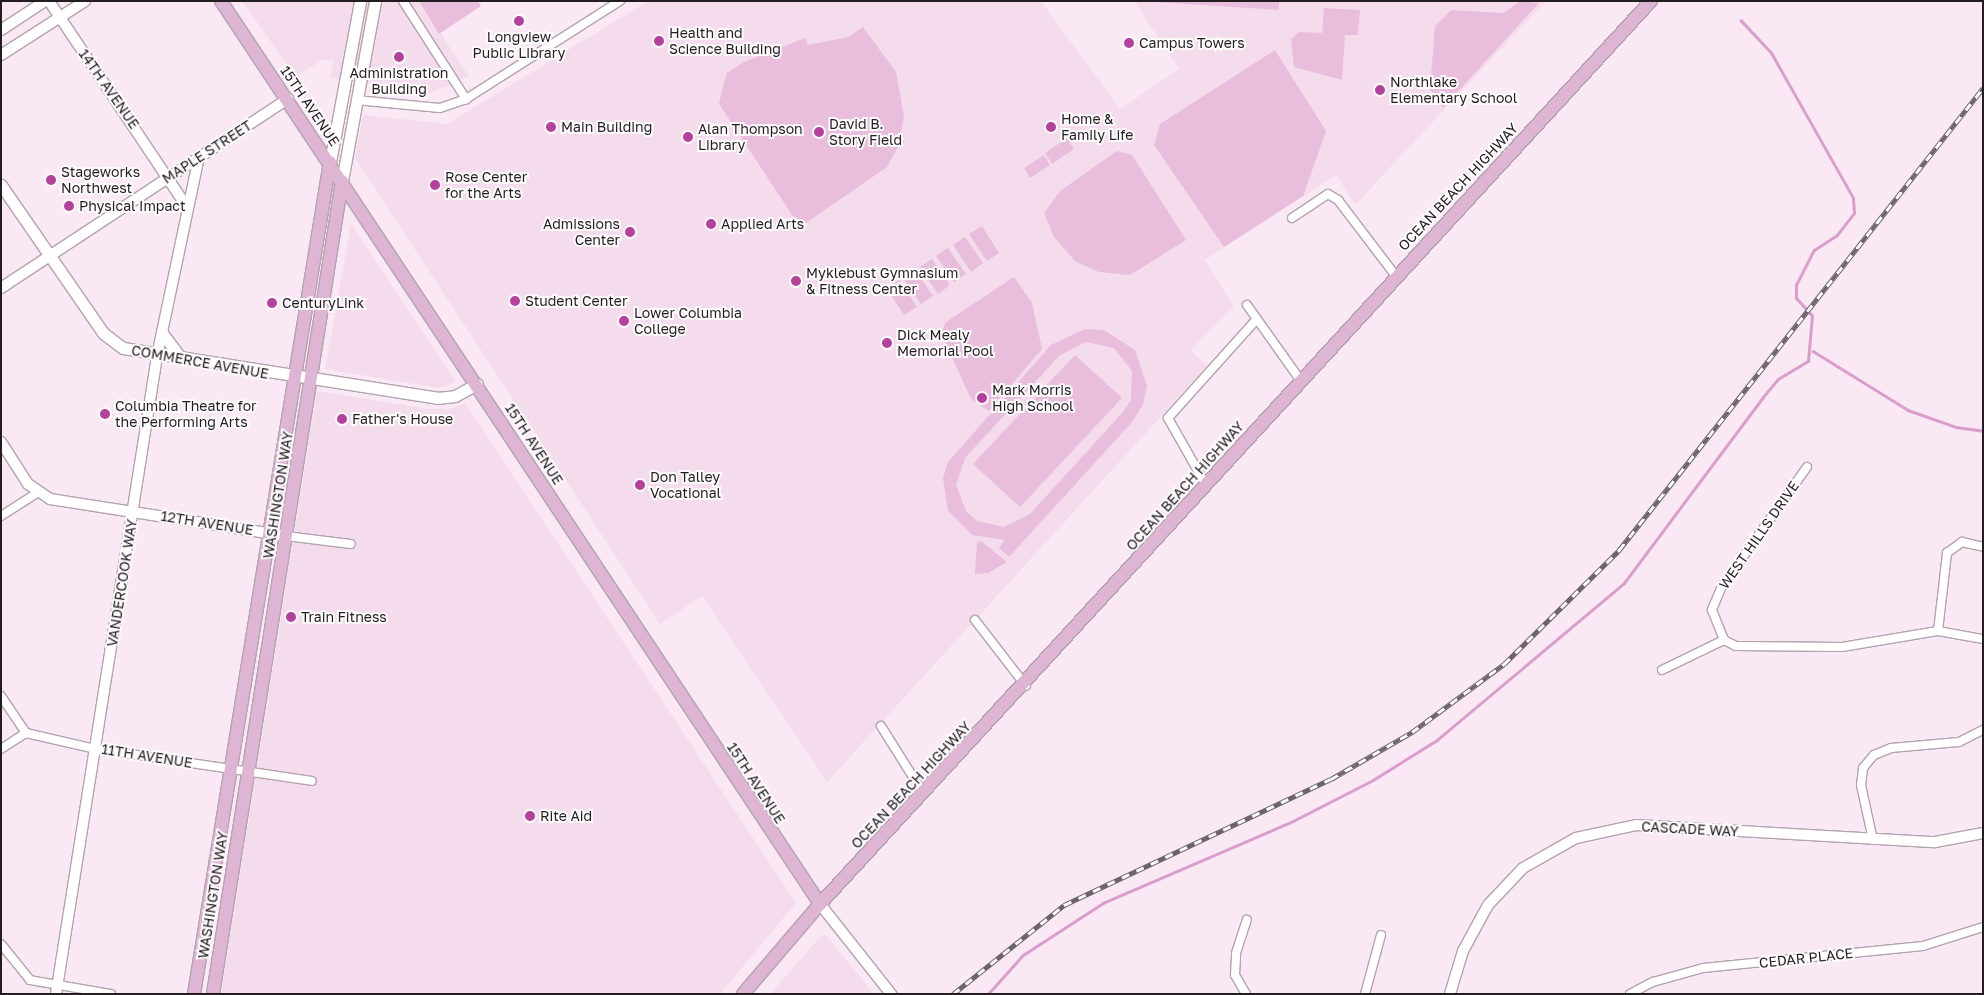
<!DOCTYPE html>
<style>
body{margin:0}
#map{position:relative;width:1984px;height:995px;overflow:hidden;background:#fae9f5;font-family:"Golos Text",sans-serif}
div>[style]{position:absolute}
.built>*{inset:0;background:#f4dcec}
.green>*{inset:0;background:#e9bddc}
.stream>*{height:2.5px;margin:-1.25px;padding:0 1.25px;transform-origin:1.25px;border-radius:1.25px;background:#da9eca}
.roads{filter:drop-shadow(1px 0 #b3a3ae) drop-shadow(-1px 0 #b3a3ae) drop-shadow(0 1px #b3a3ae) drop-shadow(0 -1px #b3a3ae)}
.minor>*{height:8px;margin:-4px;padding:0 4px;transform-origin:4px;border-radius:4px;background:#fff}
.tertiary>*{height:10px;margin:-5px;padding:0 5px;transform-origin:5px;border-radius:5px;background:#fff}
.secondary>*{height:11px;margin:-5.5px;padding:0 5.5px;transform-origin:5.5px;border-radius:5.5px;background:#fff}
.primary>*{height:12px;margin:-6px;padding:0 6px;transform-origin:6px;border-radius:6px;background:#dfb5d4}
.rail>*{height:4.5px;margin-top:-2.25px;transform-origin:0;background:repeating-linear-gradient(90deg,#fefbfd 0 8px,#6d636b 0 16px);box-sizing:border-box;border-block:1px solid #6d636b}
.dots>*{width:14px;height:14px;translate:-50% -50%;box-sizing:border-box;border:2px solid #fefbfd;border-radius:50%}
span{translate:-50% -50%;white-space:nowrap;text-align:center;line-height:1.15;-webkit-text-stroke:4px #fefbfd;paint-order:stroke}
.poi-label{font-size:14px;color:#231d22}
.left{translate:0 -50%;text-align:left}
.right{translate:-100% -50%;text-align:right}
.street-label{font-size:14px;color:#231d22}
.frame{position:absolute;inset:0;border:2px solid #231d22;pointer-events:none}
</style>
<div id="map">
<div class="built">
<div style="clip-path:polygon(242px 1px,419px 1px,469px 76px,431px 93px,330px 78px,334px 61px,322px 60px,296px 77px)"></div>
<div style="clip-path:polygon(648px 1px,1041px 1px,1120px 109px,1179px 69px,1134px 1px,1546px 1px,1355px 205px,1336px 175px,1205px 260px,1234px 307px,1191px 350px,1207px 366px,827px 782px,702px 596px,660px 624px,355px 158px,363px 115px,447px 124px)"></div>
<div style="clip-path:polygon(351px 224px,456px 382px,438px 388px,325px 369px)"></div>
<div style="clip-path:polygon(317px 391px,429px 409px,449px 409px,465px 403px,796px 903px,720px 994px,221px 994px)"></div>
<div style="clip-path:polygon(825px 934px,874px 994px,770px 994px,820px 937px)"></div>
</div>
<div class="green">
<div style="clip-path:polygon(419px 1px,478px 1px,481px 6px,439px 34px)"></div>
<div style="clip-path:polygon(1140px 1px,1279px 1px,1279px 10px)"></div>
<div style="clip-path:polygon(1520px 1px,1539px 3px,1443px 108px,1430px 89px,1435px 26px,1451px 10px,1504px 13px)"></div>
<div style="clip-path:polygon(1324px 8px,1360px 10px,1358px 35px,1345px 35px,1342px 80px,1294px 67px,1291px 39px,1299px 32px,1322px 33px)"></div>
<div style="clip-path:polygon(863px 27px,896px 72px,904px 117px,898px 147px,887px 167px,800px 227px,719px 104px,724px 82px,727px 73px,744px 62px,805px 38px,808px 45px,848px 37px)"></div>
<div style="clip-path:polygon(1275px 50px,1326px 131px,1303px 196px,1224px 247px,1154px 145px,1160px 124px)"></div>
<div style="clip-path:polygon(1067px 138px,1074px 149px,1052px 164px,1045px 153px)"></div>
<div style="clip-path:polygon(1117px 151px,1132px 155px,1186px 240px,1130px 275px,1099px 272px,1075px 261px,1054px 237px,1044px 213px,1060px 191px)"></div>
<div style="clip-path:polygon(1044px 155px,1050px 165px,1030px 178px,1024px 168px)"></div>
<div style="clip-path:polygon(982px 226px,999px 253px,987px 261px,969px 234px)"></div>
<div style="clip-path:polygon(965px 237px,983px 263px,971px 272px,953px 245px)"></div>
<div style="clip-path:polygon(948px 248px,966px 274px,954px 282px,936px 256px)"></div>
<div style="clip-path:polygon(932px 259px,950px 285px,938px 294px,920px 267px)"></div>
<div style="clip-path:polygon(915px 270px,933px 296px,921px 304px,903px 278px)"></div>
<div style="clip-path:polygon(1014px 277px,1032px 303px,1042px 349px,989px 411px,971px 399px,941px 333px,946px 322px)"></div>
<div style="clip-path:polygon(899px 280px,917px 307px,904px 315px,887px 289px)"></div>
<div style="clip-path:polygon(evenodd,1085px 329px,1104px 330px,1135px 350px,1147px 386px,1143px 404px,1133px 421px,1009px 557px,999px 548px,1005px 540px,972px 535px,948px 511px,943px 478px,948px 462px,1051px 345px,1085px 329px,1086px 342px,1114px 348px,1132px 371px,1131px 400px,1123px 412px,1030px 514px,1004px 527px,977px 521px,966px 511px,956px 485px,965px 458px,1060px 355px,1086px 342px)"></div>
<div style="clip-path:polygon(1075px 355px,1122px 398px,1020px 507px,973px 464px)"></div>
<div style="clip-path:polygon(981px 541px,1007px 562px,988px 573px,975px 574px,977px 542px)"></div>
</div>
<div class="stream">
<div style="left:1813px;top:351px;width:112px;rotate:31.8deg"></div>
<div style="left:1908px;top:410px;width:51px;rotate:19.5deg"></div>
<div style="left:1956px;top:427px;width:27px;rotate:8deg"></div>
<div style="left:988px;top:994px;width:52px;rotate:-48.1deg"></div>
<div style="left:1023px;top:955px;width:95px;rotate:-33deg"></div>
<div style="left:1103px;top:903px;width:207px;rotate:-23.3deg"></div>
<div style="left:1293px;top:821px;width:90px;rotate:-27.1deg"></div>
<div style="left:1373px;top:780px;width:75px;rotate:-32deg"></div>
<div style="left:1437px;top:740px;width:244px;rotate:-40deg"></div>
<div style="left:1624px;top:583px;width:232px;rotate:-53.2deg"></div>
<div style="left:1763px;top:397px;width:23px;rotate:-50deg"></div>
<div style="left:1778px;top:379px;width:35px;rotate:-31deg"></div>
<div style="left:1808px;top:361px;width:45px;rotate:-84.9deg"></div>
<div style="left:1812px;top:316px;width:24px;rotate:-132deg"></div>
<div style="left:1796px;top:298px;width:13px;rotate:-90deg"></div>
<div style="left:1796px;top:285px;width:39px;rotate:-63deg"></div>
<div style="left:1814px;top:250px;width:27px;rotate:-33deg"></div>
<div style="left:1837px;top:235px;width:28px;rotate:-52deg"></div>
<div style="left:1854px;top:213px;width:15px;rotate:-94deg"></div>
<div style="left:1853px;top:198px;width:167px;rotate:-119.5deg"></div>
<div style="left:1771px;top:53px;width:44px;rotate:-133.2deg"></div>
</div>
<div class="roads">
<div class="minor">
<div style="left:403px;top:1px;width:117px;rotate:57.3deg"></div>
<div style="left:356px;top:100px;width:84px;rotate:5.4deg"></div>
<div style="left:440px;top:108px;width:28px;rotate:-19deg"></div>
<div style="left:466px;top:99px;width:183px;rotate:-32.5deg"></div>
<div style="left:1292px;top:218px;width:43px;rotate:-33.7deg"></div>
<div style="left:1328px;top:194px;width:12px;rotate:31deg"></div>
<div style="left:1338px;top:200px;width:96px;rotate:52.7deg"></div>
<div style="left:1247px;top:305px;width:93px;rotate:54.6deg"></div>
<div style="left:1807px;top:467px;width:146px;rotate:125.5deg"></div>
<div style="left:1722px;top:586px;width:26px;rotate:113deg"></div>
<div style="left:1712px;top:610px;width:32px;rotate:68deg"></div>
<div style="left:1724px;top:640px;width:13px;rotate:27deg"></div>
<div style="left:1736px;top:646px;width:106px;rotate:0.5deg"></div>
<div style="left:1842px;top:647px;width:97px;rotate:-9.5deg"></div>
<div style="left:1938px;top:631px;width:46px;rotate:10.1deg"></div>
<div style="left:1206px;top:485px;width:77px;rotate:-119.6deg"></div>
<div style="left:1168px;top:418px;width:132px;rotate:-48.1deg"></div>
<div style="left:1px;top:516px;width:43px;rotate:-32.6deg"></div>
<div style="left:286px;top:536px;width:65px;rotate:7deg"></div>
<div style="left:975px;top:620px;width:83px;rotate:52.3deg"></div>
<div style="left:1938px;top:631px;width:79px;rotate:-83.4deg"></div>
<div style="left:1947px;top:553px;width:19px;rotate:-36deg"></div>
<div style="left:1962px;top:542px;width:22px;rotate:13deg"></div>
<div style="left:1662px;top:670px;width:69px;rotate:-25.8deg"></div>
<div style="left:1px;top:696px;width:45px;rotate:56deg"></div>
<div style="left:26px;top:733px;width:72px;rotate:12.9deg"></div>
<div style="left:96px;top:749px;width:218px;rotate:8.4deg"></div>
<div style="left:881px;top:726px;width:79px;rotate:57.9deg"></div>
<div style="left:1px;top:749px;width:30px;rotate:-33deg"></div>
<div style="left:1873px;top:840px;width:56px;rotate:-102.3deg"></div>
<div style="left:1861px;top:785px;width:17px;rotate:-83deg"></div>
<div style="left:1863px;top:768px;width:17px;rotate:-50deg"></div>
<div style="left:1874px;top:755px;width:18px;rotate:-22deg"></div>
<div style="left:1891px;top:748px;width:68px;rotate:-5deg"></div>
<div style="left:1959px;top:742px;width:27px;rotate:-27deg"></div>
<div style="left:1px;top:944px;width:46px;rotate:51.1deg"></div>
<div style="left:30px;top:980px;width:82px;rotate:9.8deg"></div>
<div style="left:1246px;top:994px;width:22px;rotate:-120deg"></div>
<div style="left:1235px;top:975px;width:22px;rotate:-87deg"></div>
<div style="left:1236px;top:953px;width:35px;rotate:-72deg"></div>
<div style="left:1365px;top:994px;width:61px;rotate:-74.8deg"></div>
<div style="left:1630px;top:994px;width:26px;rotate:-28deg"></div>
<div style="left:1653px;top:982px;width:52px;rotate:-15.6deg"></div>
<div style="left:1703px;top:968px;width:221px;rotate:-5.7deg"></div>
<div style="left:1923px;top:946px;width:63px;rotate:-17.6deg"></div>
</div>
<div class="tertiary">
<div style="left:49px;top:1px;width:247px;rotate:56.2deg"></div>
<div style="left:1px;top:30px;width:53px;rotate:-33.4deg"></div>
<div style="left:1px;top:55px;width:100px;rotate:-32.7deg"></div>
<div style="left:1px;top:288px;width:344px;rotate:-33.4deg"></div>
<div style="left:1px;top:442px;width:50px;rotate:57.3deg"></div>
<div style="left:28px;top:484px;width:27px;rotate:34deg"></div>
<div style="left:50px;top:499px;width:239px;rotate:8.9deg"></div>
<div style="left:820px;top:904px;width:115px;rotate:51.7deg"></div>
<div style="left:56px;top:994px;width:646px;rotate:-81deg"></div>
<div style="left:157px;top:356px;width:204px;rotate:-78.1deg"></div>
<div style="left:1450px;top:994px;width:45px;rotate:-73.2deg"></div>
<div style="left:1463px;top:951px;width:52px;rotate:-61.5deg"></div>
<div style="left:1488px;top:905px;width:51px;rotate:-46.6deg"></div>
<div style="left:1523px;top:868px;width:61px;rotate:-29.5deg"></div>
<div style="left:1576px;top:838px;width:61px;rotate:-12.2deg"></div>
<div style="left:1636px;top:825px;width:299px;rotate:3.3deg"></div>
<div style="left:1935px;top:842px;width:49px;rotate:-10.6deg"></div>
</div>
<div class="secondary">
<div style="left:330px;top:162px;width:164px;rotate:-79.4deg"></div>
<div style="left:342px;top:181px;width:183px;rotate:-79.6deg"></div>
<div style="left:1px;top:185px;width:180px;rotate:55.4deg"></div>
<div style="left:103px;top:333px;width:25px;rotate:37deg"></div>
<div style="left:123px;top:348px;width:318px;rotate:9deg"></div>
<div style="left:437px;top:398px;width:18px;rotate:-6deg"></div>
<div style="left:455px;top:396px;width:25px;rotate:-29deg"></div>
<div style="left:162px;top:333px;width:31px;rotate:53deg"></div>
</div>
<div class="primary">
<div style="left:221px;top:1px;width:1084px;rotate:56.44deg"></div>
<div style="left:194px;top:994px;width:843px;rotate:-80.72deg"></div>
<div style="left:213px;top:994px;width:823px;rotate:-80.98deg"></div>
<div style="left:743px;top:994px;width:118px;rotate:-49.5deg"></div>
<div style="left:820px;top:904px;width:1227px;rotate:-47.38deg"></div>
</div>
</div>
<div class="rail">
<div style="left:953px;top:994px;width:142px;rotate:-38.7deg"></div>
<div style="left:1064px;top:905px;width:295px;rotate:-25.3deg"></div>
<div style="left:1331px;top:779px;width:94px;rotate:-30.1deg"></div>
<div style="left:1412px;top:732px;width:114px;rotate:-36.5deg"></div>
<div style="left:1504px;top:664px;width:162px;rotate:-44.7deg"></div>
<div style="left:1619px;top:550px;width:588px;rotate:-51.77deg"></div>
</div>
<div class="dots">
<div style="left:519px;top:21px;background:#b4419c"></div>
<div style="left:659px;top:41px;background:#b4419c"></div>
<div style="left:1129px;top:43px;background:#b4419c"></div>
<div style="left:399px;top:57px;background:#b4419c"></div>
<div style="left:1380px;top:90px;background:#b4419c"></div>
<div style="left:551px;top:127px;background:#b4419c"></div>
<div style="left:1051px;top:127px;background:#b4419c"></div>
<div style="left:819px;top:132px;background:#b4419c"></div>
<div style="left:688px;top:137px;background:#b4419c"></div>
<div style="left:51px;top:180px;background:#b4419c"></div>
<div style="left:435px;top:185px;background:#b4419c"></div>
<div style="left:69px;top:206px;background:#b4419c"></div>
<div style="left:711px;top:224px;background:#b4419c"></div>
<div style="left:630px;top:232px;background:#b4419c"></div>
<div style="left:796px;top:281px;background:#b4419c"></div>
<div style="left:515px;top:301px;background:#b4419c"></div>
<div style="left:272px;top:303px;background:#b4419c"></div>
<div style="left:624px;top:321px;background:#b4419c"></div>
<div style="left:887px;top:343px;background:#b4419c"></div>
<div style="left:982px;top:398px;background:#b4419c"></div>
<div style="left:105px;top:414px;background:#b4419c"></div>
<div style="left:342px;top:419px;background:#b4419c"></div>
<div style="left:640px;top:485px;background:#b4419c"></div>
<div style="left:291px;top:617px;background:#b4419c"></div>
<div style="left:530px;top:816px;background:#b4419c"></div>
</div>
<div class="poi-label">
<span class="left" style="left:669px;top:41px">Health and<br>Science Building</span>
<span style="left:519px;top:45px">Longview<br>Public Library</span>
<span class="left" style="left:1139px;top:43px">Campus Towers</span>
<span style="left:399px;top:81px">Administration<br>Building</span>
<span class="left" style="left:1390px;top:90px">Northlake<br>Elementary School</span>
<span class="left" style="left:1061px;top:127px">Home &amp;<br>Family Life</span>
<span class="left" style="left:829px;top:132px">David B.<br>Story Field</span>
<span class="left" style="left:561px;top:127px">Main Building</span>
<span class="left" style="left:698px;top:137px">Alan Thompson<br>Library</span>
<span class="left" style="left:61px;top:180px">Stageworks<br>Northwest</span>
<span class="left" style="left:445px;top:185px">Rose Center<br>for the Arts</span>
<span class="left" style="left:79px;top:206px">Physical Impact</span>
<span class="right" style="left:620px;top:232px">Admissions<br>Center</span>
<span class="left" style="left:721px;top:224px">Applied Arts</span>
<span class="left" style="left:806px;top:281px">Myklebust Gymnasium<br>&amp; Fitness Center</span>
<span class="left" style="left:525px;top:301px">Student Center</span>
<span class="left" style="left:282px;top:303px">CenturyLink</span>
<span class="left" style="left:634px;top:321px">Lower Columbia<br>College</span>
<span class="left" style="left:897px;top:343px">Dick Mealy<br>Memorial Pool</span>
<span class="left" style="left:992px;top:398px">Mark Morris<br>High School</span>
<span class="left" style="left:115px;top:414px">Columbia Theatre for<br>the Performing Arts</span>
<span class="left" style="left:352px;top:419px">Father's House</span>
<span class="left" style="left:650px;top:485px">Don Talley<br>Vocational</span>
<span class="left" style="left:301px;top:617px">Train Fitness</span>
<span class="left" style="left:540px;top:816px">Rite Aid</span>
</div>
<div class="street-label">
<span style="left:109px;top:89px;rotate:55deg">14TH AVENUE</span>
<span style="left:310px;top:106px;rotate:56deg">15TH AVENUE</span>
<span style="left:207px;top:152px;rotate:-33deg">MAPLE STREET</span>
<span style="left:1458px;top:187px;rotate:-47deg">OCEAN BEACH HIGHWAY</span>
<span style="left:200px;top:362px;rotate:10deg">COMMERCE AVENUE</span>
<span style="left:534px;top:444px;rotate:57deg">15TH AVENUE</span>
<span style="left:1185px;top:486px;rotate:-48deg">OCEAN BEACH HIGHWAY</span>
<span style="left:278px;top:495px;rotate:-81deg">WASHINGTON WAY</span>
<span style="left:207px;top:523px;rotate:9deg">12TH AVENUE</span>
<span style="left:1759px;top:535px;rotate:-55deg">WEST HILLS DRIVE</span>
<span style="left:122px;top:583px;rotate:-81deg">VANDERCOOK WAY</span>
<span style="left:147px;top:756px;rotate:9deg">11TH AVENUE</span>
<span style="left:756px;top:783px;rotate:57deg">15TH AVENUE</span>
<span style="left:911px;top:785px;rotate:-47deg">OCEAN BEACH HIGHWAY</span>
<span style="left:1690px;top:829px;rotate:3deg">CASCADE WAY</span>
<span style="left:213px;top:895px;rotate:-81deg">WASHINGTON WAY</span>
<span style="left:1806px;top:958px;rotate:-6deg">CEDAR PLACE</span>
</div>
<div class="frame"></div>
</div>
